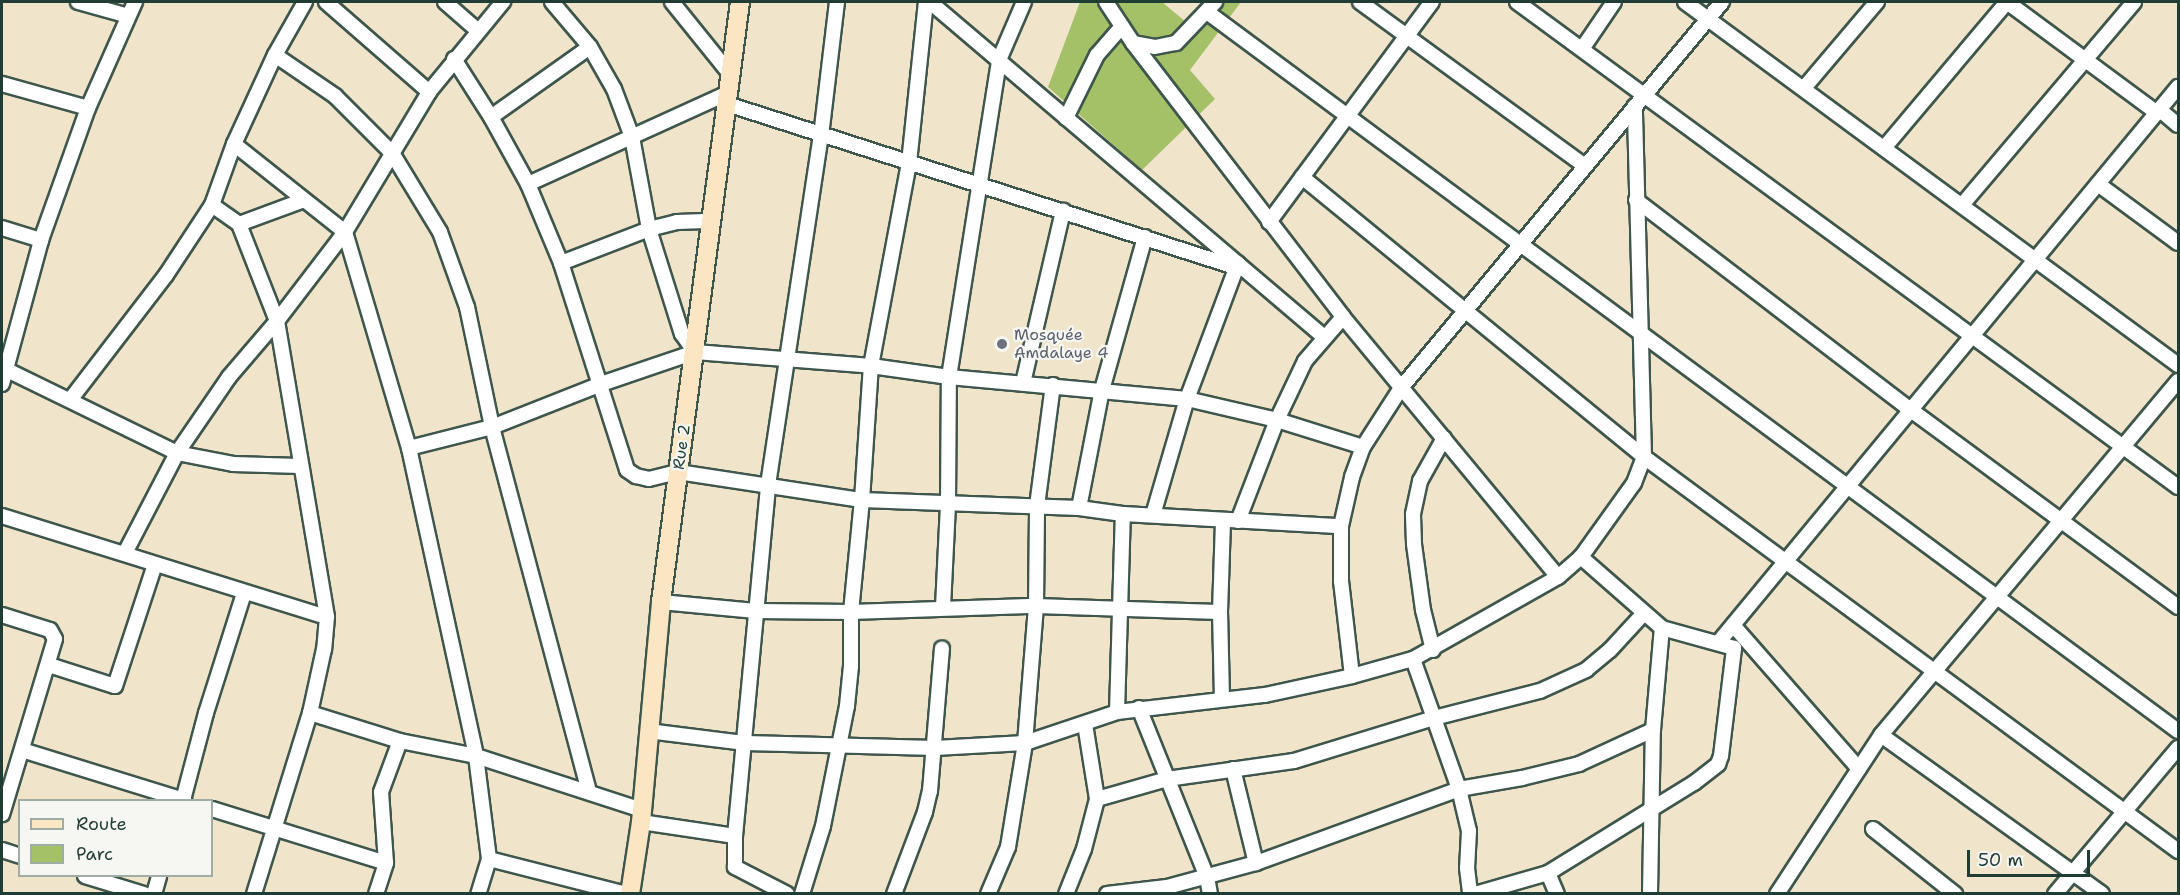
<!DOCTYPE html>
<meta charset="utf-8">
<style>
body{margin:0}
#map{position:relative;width:2180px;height:895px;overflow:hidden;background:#f0e4cb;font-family:"Shantell Sans",sans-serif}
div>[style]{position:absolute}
.green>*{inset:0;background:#a4c168}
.roads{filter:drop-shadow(2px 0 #3e564b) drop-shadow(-2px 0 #3e564b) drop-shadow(0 2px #3e564b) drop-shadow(0 -2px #3e564b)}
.street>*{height:14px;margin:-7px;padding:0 7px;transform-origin:7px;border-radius:7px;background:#fff}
.secondary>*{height:18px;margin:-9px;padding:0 9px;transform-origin:9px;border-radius:9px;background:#fbe6c4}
.dots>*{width:16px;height:16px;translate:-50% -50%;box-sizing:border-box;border:3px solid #f6f6f2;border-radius:50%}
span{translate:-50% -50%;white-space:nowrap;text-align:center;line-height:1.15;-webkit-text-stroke:4.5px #f6f6f2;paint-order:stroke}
.worship-label{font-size:16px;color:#5b616d}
.left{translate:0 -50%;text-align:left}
.street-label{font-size:16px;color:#1f3d34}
.frame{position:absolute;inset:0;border:3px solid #1f3d34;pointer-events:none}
.legend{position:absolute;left:18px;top:799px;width:195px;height:78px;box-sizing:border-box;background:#f6f6f2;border:2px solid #a0aca6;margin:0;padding:8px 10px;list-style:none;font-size:18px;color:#1f3d34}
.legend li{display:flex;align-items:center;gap:12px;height:30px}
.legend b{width:30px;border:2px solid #a0aca6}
.scale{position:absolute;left:1967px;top:850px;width:123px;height:27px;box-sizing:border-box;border:3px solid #1f3d34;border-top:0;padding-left:8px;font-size:18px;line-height:21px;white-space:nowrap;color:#1f3d34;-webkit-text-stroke:4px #f6f6f2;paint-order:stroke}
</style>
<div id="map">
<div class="green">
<div style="clip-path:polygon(1080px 2px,1162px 2px,1192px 27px,1211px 2px,1241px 2px,1190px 70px,1215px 99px,1142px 170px,1048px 87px)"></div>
</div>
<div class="roads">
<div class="street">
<div style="left:78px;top:2px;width:52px;rotate:15.6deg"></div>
<div style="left:326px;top:2px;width:137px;rotate:41.1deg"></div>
<div style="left:445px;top:2px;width:43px;rotate:41.2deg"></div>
<div style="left:552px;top:2px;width:59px;rotate:49.8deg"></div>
<div style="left:590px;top:47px;width:48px;rotate:60.3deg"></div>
<div style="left:614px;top:89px;width:51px;rotate:69.4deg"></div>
<div style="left:632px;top:137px;width:94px;rotate:79.5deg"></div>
<div style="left:649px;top:229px;width:110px;rotate:72.6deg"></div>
<div style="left:682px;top:334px;width:22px;rotate:54deg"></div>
<div style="left:672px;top:2px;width:92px;rotate:51.1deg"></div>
<div style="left:930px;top:2px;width:517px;rotate:40.37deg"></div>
<div style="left:1106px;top:2px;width:49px;rotate:56.6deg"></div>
<div style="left:1133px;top:43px;width:345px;rotate:52.5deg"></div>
<div style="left:1343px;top:317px;width:337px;rotate:50.4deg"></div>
<div style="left:1360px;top:2px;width:278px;rotate:36.1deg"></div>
<div style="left:1517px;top:2px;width:820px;rotate:36.27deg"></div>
<div style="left:1685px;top:2px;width:612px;rotate:36.36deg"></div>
<div style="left:1207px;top:12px;width:1208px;rotate:36.52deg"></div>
<div style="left:1133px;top:43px;width:22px;rotate:10deg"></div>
<div style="left:1155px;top:47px;width:21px;rotate:-11deg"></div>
<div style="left:1176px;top:43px;width:57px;rotate:-46.4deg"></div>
<div style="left:1582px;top:49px;width:57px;rotate:-55.8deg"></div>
<div style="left:275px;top:55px;width:73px;rotate:34.3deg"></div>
<div style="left:335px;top:96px;width:81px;rotate:45deg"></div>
<div style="left:392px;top:153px;width:92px;rotate:58.7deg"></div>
<div style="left:440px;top:232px;width:80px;rotate:70.2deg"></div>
<div style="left:467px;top:307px;width:123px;rotate:78.2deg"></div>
<div style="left:492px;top:427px;width:378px;rotate:75.1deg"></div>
<div style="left:454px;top:59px;width:69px;rotate:57.5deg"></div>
<div style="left:491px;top:117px;width:77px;rotate:61.1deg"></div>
<div style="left:528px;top:184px;width:86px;rotate:67.3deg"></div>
<div style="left:561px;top:263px;width:217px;rotate:72.3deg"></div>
<div style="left:627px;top:470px;width:11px;rotate:34deg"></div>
<div style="left:636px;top:476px;width:13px;rotate:13deg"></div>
<div style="left:649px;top:479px;width:30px;rotate:-14deg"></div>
<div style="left:678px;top:472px;width:186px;rotate:8.7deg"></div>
<div style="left:862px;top:500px;width:217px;rotate:2.1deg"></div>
<div style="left:1079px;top:508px;width:44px;rotate:7.8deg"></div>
<div style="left:1123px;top:514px;width:218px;rotate:3.2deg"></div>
<div style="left:2px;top:84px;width:89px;rotate:15.6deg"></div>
<div style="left:1804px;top:88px;width:113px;rotate:-49.7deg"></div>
<div style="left:727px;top:104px;width:534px;rotate:17.79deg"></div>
<div style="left:2160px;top:110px;width:23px;rotate:40deg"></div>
<div style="left:491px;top:117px;width:121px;rotate:-35.3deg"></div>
<div style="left:1066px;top:118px;width:70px;rotate:-63.8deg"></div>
<div style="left:1097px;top:55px;width:38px;rotate:-49deg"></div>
<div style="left:234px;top:144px;width:142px;rotate:38.4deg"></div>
<div style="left:345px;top:232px;width:225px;rotate:73.5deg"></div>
<div style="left:409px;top:448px;width:315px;rotate:77.7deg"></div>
<div style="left:476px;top:756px;width:104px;rotate:82.8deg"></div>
<div style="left:489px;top:859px;width:37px;rotate:107deg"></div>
<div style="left:1884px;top:148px;width:191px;rotate:-49.9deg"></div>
<div style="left:2007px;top:2px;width:187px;rotate:36.5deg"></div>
<div style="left:1302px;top:177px;width:442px;rotate:39.3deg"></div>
<div style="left:1644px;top:457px;width:664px;rotate:36.42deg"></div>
<div style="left:528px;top:184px;width:220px;rotate:-24.5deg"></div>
<div style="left:2098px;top:184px;width:99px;rotate:36.4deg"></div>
<div style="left:1636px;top:200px;width:346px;rotate:37.4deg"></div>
<div style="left:1911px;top:410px;width:332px;rotate:36.4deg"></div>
<div style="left:212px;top:205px;width:65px;rotate:-70.2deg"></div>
<div style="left:234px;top:144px;width:98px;rotate:-65.3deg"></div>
<div style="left:275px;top:55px;width:61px;rotate:-60.5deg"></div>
<div style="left:1962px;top:205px;width:266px;rotate:-49.7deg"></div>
<div style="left:1269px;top:222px;width:274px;rotate:-53.5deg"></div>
<div style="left:239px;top:224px;width:69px;rotate:-20.3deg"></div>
<div style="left:2px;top:228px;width:41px;rotate:17.1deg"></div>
<div style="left:561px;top:263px;width:94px;rotate:-21.1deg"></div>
<div style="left:649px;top:229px;width:29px;rotate:-14deg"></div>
<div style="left:677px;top:222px;width:35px;rotate:-2deg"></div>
<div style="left:5px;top:369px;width:191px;rotate:26deg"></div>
<div style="left:177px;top:453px;width:57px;rotate:11.1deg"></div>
<div style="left:233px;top:464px;width:67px;rotate:1.7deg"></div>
<div style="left:1023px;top:383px;width:177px;rotate:-76.9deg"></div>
<div style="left:2px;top:384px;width:149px;rotate:-74.8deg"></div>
<div style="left:41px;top:240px;width:140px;rotate:-70.4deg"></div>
<div style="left:88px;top:108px;width:116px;rotate:-66.1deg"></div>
<div style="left:70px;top:400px;width:158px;rotate:-52.5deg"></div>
<div style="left:166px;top:275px;width:84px;rotate:-56.7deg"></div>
<div style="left:212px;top:205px;width:33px;rotate:35deg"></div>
<div style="left:239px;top:224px;width:104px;rotate:68.6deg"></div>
<div style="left:277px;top:321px;width:300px;rotate:80.4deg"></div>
<div style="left:327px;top:617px;width:32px;rotate:95deg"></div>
<div style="left:324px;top:649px;width:66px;rotate:102.3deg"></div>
<div style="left:310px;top:713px;width:189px;rotate:107.2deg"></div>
<div style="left:409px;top:448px;width:86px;rotate:-14.2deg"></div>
<div style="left:492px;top:427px;width:117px;rotate:-21.5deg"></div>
<div style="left:601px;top:384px;width:99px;rotate:-18.8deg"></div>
<div style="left:695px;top:352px;width:177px;rotate:4.5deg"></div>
<div style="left:871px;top:366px;width:79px;rotate:8deg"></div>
<div style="left:949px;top:377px;width:239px;rotate:5.3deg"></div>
<div style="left:1187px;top:399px;width:92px;rotate:13.1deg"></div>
<div style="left:1277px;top:420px;width:90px;rotate:17.4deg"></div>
<div style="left:1079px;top:508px;width:120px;rotate:-79deg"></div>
<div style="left:1102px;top:390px;width:159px;rotate:-74.3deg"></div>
<div style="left:1153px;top:515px;width:121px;rotate:-73.7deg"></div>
<div style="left:1187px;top:399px;width:145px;rotate:-69.4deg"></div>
<div style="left:2px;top:516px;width:340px;rotate:17.3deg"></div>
<div style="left:1238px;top:521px;width:108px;rotate:-68.9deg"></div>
<div style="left:1277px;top:420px;width:65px;rotate:-64.6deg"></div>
<div style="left:1305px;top:361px;width:58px;rotate:-49.2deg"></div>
<div style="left:125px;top:553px;width:113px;rotate:-62.5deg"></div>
<div style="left:177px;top:453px;width:92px;rotate:-55.6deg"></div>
<div style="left:229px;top:377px;width:74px;rotate:-49.4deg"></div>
<div style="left:277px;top:321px;width:112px;rotate:-52.6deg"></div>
<div style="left:345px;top:232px;width:163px;rotate:-59deg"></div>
<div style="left:429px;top:92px;width:117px;rotate:-50.6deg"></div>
<div style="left:661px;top:602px;width:95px;rotate:5.4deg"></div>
<div style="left:756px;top:611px;width:95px;rotate:0.6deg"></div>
<div style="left:851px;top:612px;width:185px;rotate:-1.9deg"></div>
<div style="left:1036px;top:606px;width:184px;rotate:1.9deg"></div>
<div style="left:943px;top:607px;width:102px;rotate:-87.2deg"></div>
<div style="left:948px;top:505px;width:128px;rotate:-89.6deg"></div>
<div style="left:949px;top:377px;width:321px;rotate:-81deg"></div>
<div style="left:999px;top:60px;width:63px;rotate:-66.7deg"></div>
<div style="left:2px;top:615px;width:50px;rotate:17.4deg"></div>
<div style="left:50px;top:630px;width:10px;rotate:61deg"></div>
<div style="left:55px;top:639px;width:183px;rotate:106.8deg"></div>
<div style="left:1733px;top:625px;width:191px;rotate:48.8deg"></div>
<div style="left:1718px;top:643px;width:722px;rotate:-50.4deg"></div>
<div style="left:1433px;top:650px;width:41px;rotate:-104deg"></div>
<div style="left:1423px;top:610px;width:67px;rotate:-97.8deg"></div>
<div style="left:1414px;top:544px;width:30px;rotate:-92deg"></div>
<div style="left:1413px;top:514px;width:34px;rotate:-78deg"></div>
<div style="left:1420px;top:481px;width:49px;rotate:-60.8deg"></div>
<div style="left:1413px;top:659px;width:138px;rotate:70.5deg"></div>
<div style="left:1459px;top:789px;width:43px;rotate:76.6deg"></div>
<div style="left:1469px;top:831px;width:37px;rotate:93deg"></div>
<div style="left:1467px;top:868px;width:26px;rotate:83deg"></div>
<div style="left:49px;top:665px;width:69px;rotate:17.7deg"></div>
<div style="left:115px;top:686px;width:128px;rotate:-71.8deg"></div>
<div style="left:1352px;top:676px;width:96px;rotate:-96.6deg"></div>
<div style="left:1341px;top:581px;width:55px;rotate:-90deg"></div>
<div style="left:1341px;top:526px;width:50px;rotate:-77.3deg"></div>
<div style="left:1352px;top:477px;width:32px;rotate:-70deg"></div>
<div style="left:1363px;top:447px;width:70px;rotate:-57.2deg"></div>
<div style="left:1401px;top:388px;width:502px;rotate:-50.25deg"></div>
<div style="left:1222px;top:699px;width:87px;rotate:-91.3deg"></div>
<div style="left:1220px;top:612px;width:92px;rotate:-88.1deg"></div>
<div style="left:1139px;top:708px;width:182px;rotate:68.1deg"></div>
<div style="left:1207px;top:877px;width:17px;rotate:80deg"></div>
<div style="left:1117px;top:712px;width:198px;rotate:-88.3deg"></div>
<div style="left:310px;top:713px;width:94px;rotate:17.3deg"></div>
<div style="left:400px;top:741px;width:77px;rotate:11.2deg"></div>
<div style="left:476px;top:756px;width:175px;rotate:18deg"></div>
<div style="left:648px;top:731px;width:98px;rotate:7.1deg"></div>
<div style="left:745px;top:743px;width:40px;rotate:1.4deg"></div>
<div style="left:785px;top:744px;width:150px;rotate:1.5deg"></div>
<div style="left:935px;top:748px;width:90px;rotate:-3.2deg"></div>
<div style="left:1025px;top:743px;width:97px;rotate:-18.6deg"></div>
<div style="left:1117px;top:712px;width:149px;rotate:-6.6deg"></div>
<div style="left:1265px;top:695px;width:89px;rotate:-12.3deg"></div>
<div style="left:1352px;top:676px;width:63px;rotate:-15.6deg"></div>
<div style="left:1413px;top:659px;width:167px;rotate:-29.5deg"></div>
<div style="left:1558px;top:577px;width:30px;rotate:-41deg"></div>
<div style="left:1581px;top:557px;width:91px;rotate:-54.4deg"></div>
<div style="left:1634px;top:483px;width:28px;rotate:-69deg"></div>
<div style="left:1644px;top:457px;width:351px;rotate:-91.5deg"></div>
<div style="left:1881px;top:735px;width:272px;rotate:35.7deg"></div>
<div style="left:22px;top:750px;width:170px;rotate:17.2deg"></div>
<div style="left:1233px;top:769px;width:97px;rotate:76.3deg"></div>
<div style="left:1097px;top:799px;width:73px;rotate:-15.9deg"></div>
<div style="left:1167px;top:779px;width:128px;rotate:-8.1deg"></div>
<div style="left:1294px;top:761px;width:146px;rotate:-17.1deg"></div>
<div style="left:1434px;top:718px;width:109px;rotate:-14.3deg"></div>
<div style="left:1540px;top:691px;width:51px;rotate:-24.5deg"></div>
<div style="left:1586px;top:670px;width:31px;rotate:-40deg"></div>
<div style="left:1610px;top:650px;width:50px;rotate:-47.4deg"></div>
<div style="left:183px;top:800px;width:90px;rotate:-75.2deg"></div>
<div style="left:206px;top:713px;width:126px;rotate:-72.4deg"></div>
<div style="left:212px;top:809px;width:182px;rotate:17.2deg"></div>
<div style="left:641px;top:822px;width:95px;rotate:8.5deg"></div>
<div style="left:1873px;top:829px;width:105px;rotate:38.4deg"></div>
<div style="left:2px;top:850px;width:19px;rotate:18deg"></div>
<div style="left:489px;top:859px;width:141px;rotate:14.3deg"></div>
<div style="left:1548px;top:873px;width:23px;rotate:67deg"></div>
<div style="left:85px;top:876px;width:62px;rotate:17deg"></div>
<div style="left:154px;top:894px;width:19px;rotate:-74deg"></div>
<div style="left:376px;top:894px;width:33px;rotate:-72deg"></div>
<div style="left:386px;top:863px;width:71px;rotate:-94deg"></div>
<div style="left:381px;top:792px;width:54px;rotate:-69.6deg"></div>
<div style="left:787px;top:894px;width:59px;rotate:-152.6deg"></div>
<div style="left:735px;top:867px;width:31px;rotate:-90deg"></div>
<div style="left:735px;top:836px;width:353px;rotate:-84.6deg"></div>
<div style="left:768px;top:485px;width:353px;rotate:-81.4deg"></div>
<div style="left:821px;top:136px;width:135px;rotate:-83.2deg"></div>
<div style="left:802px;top:894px;width:71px;rotate:-72.8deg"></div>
<div style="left:823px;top:826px;width:122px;rotate:-78.7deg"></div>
<div style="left:847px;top:706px;width:40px;rotate:-84.3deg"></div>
<div style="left:851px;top:666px;width:54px;rotate:-90deg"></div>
<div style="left:851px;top:612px;width:113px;rotate:-84.4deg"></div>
<div style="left:862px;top:500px;width:134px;rotate:-86.2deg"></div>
<div style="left:871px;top:366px;width:207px;rotate:-79.4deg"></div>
<div style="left:909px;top:163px;width:162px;rotate:-84deg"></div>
<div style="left:894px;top:894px;width:88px;rotate:-69.3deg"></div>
<div style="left:925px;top:812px;width:22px;rotate:-77deg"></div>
<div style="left:930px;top:791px;width:143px;rotate:-85.2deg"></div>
<div style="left:988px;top:894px;width:51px;rotate:-66.9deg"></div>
<div style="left:1008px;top:847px;width:105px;rotate:-80.7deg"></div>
<div style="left:1025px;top:743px;width:137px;rotate:-85.4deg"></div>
<div style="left:1036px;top:606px;width:100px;rotate:-89.4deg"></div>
<div style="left:1037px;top:506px;width:122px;rotate:-82.5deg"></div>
<div style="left:1066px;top:894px;width:48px;rotate:-68.2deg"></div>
<div style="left:1084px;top:849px;width:52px;rotate:-75.4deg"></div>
<div style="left:1097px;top:799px;width:76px;rotate:-99.1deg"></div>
<div style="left:1107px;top:894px;width:60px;rotate:-6.7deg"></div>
<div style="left:1167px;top:887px;width:92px;rotate:-15.1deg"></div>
<div style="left:1256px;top:863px;width:216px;rotate:-20deg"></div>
<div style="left:1459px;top:789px;width:64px;rotate:-9.9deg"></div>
<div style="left:1522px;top:778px;width:59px;rotate:-13.8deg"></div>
<div style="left:1579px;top:764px;width:81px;rotate:-24.7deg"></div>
<div style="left:1475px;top:894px;width:76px;rotate:-16deg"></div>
<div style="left:1548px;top:873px;width:172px;rotate:-31.7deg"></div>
<div style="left:1694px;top:783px;width:31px;rotate:-38deg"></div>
<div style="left:1718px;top:764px;width:9px;rotate:-69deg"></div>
<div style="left:1721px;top:756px;width:109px;rotate:-83.1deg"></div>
<div style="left:1734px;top:648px;width:75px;rotate:-164.5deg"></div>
<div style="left:1662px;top:628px;width:108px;rotate:-138.8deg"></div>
<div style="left:1650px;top:894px;width:164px;rotate:-89deg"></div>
<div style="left:1653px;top:730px;width:102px;rotate:-85deg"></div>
<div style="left:1777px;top:894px;width:190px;rotate:-56.8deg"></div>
<div style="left:1881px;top:735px;width:462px;rotate:-50deg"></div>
<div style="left:2055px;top:894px;width:191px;rotate:-49.9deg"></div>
</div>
<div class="secondary">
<div style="left:630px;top:894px;width:73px;rotate:-81.3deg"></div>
<div style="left:641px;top:822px;width:221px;rotate:-84.8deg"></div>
<div style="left:661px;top:602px;width:605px;rotate:-82.5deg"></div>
</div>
</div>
<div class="dots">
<div style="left:1002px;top:344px;background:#6b7280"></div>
</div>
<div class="worship-label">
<span class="left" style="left:1014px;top:344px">Mosquée<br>Amdalaye 4</span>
</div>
<div class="street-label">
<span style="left:682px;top:447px;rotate:-82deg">Rue 2</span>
</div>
<div class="frame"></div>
<ul class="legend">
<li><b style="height:8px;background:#fbe6c4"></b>Route</li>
<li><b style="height:16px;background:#a4c168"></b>Parc</li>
</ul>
<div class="scale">50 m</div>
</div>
